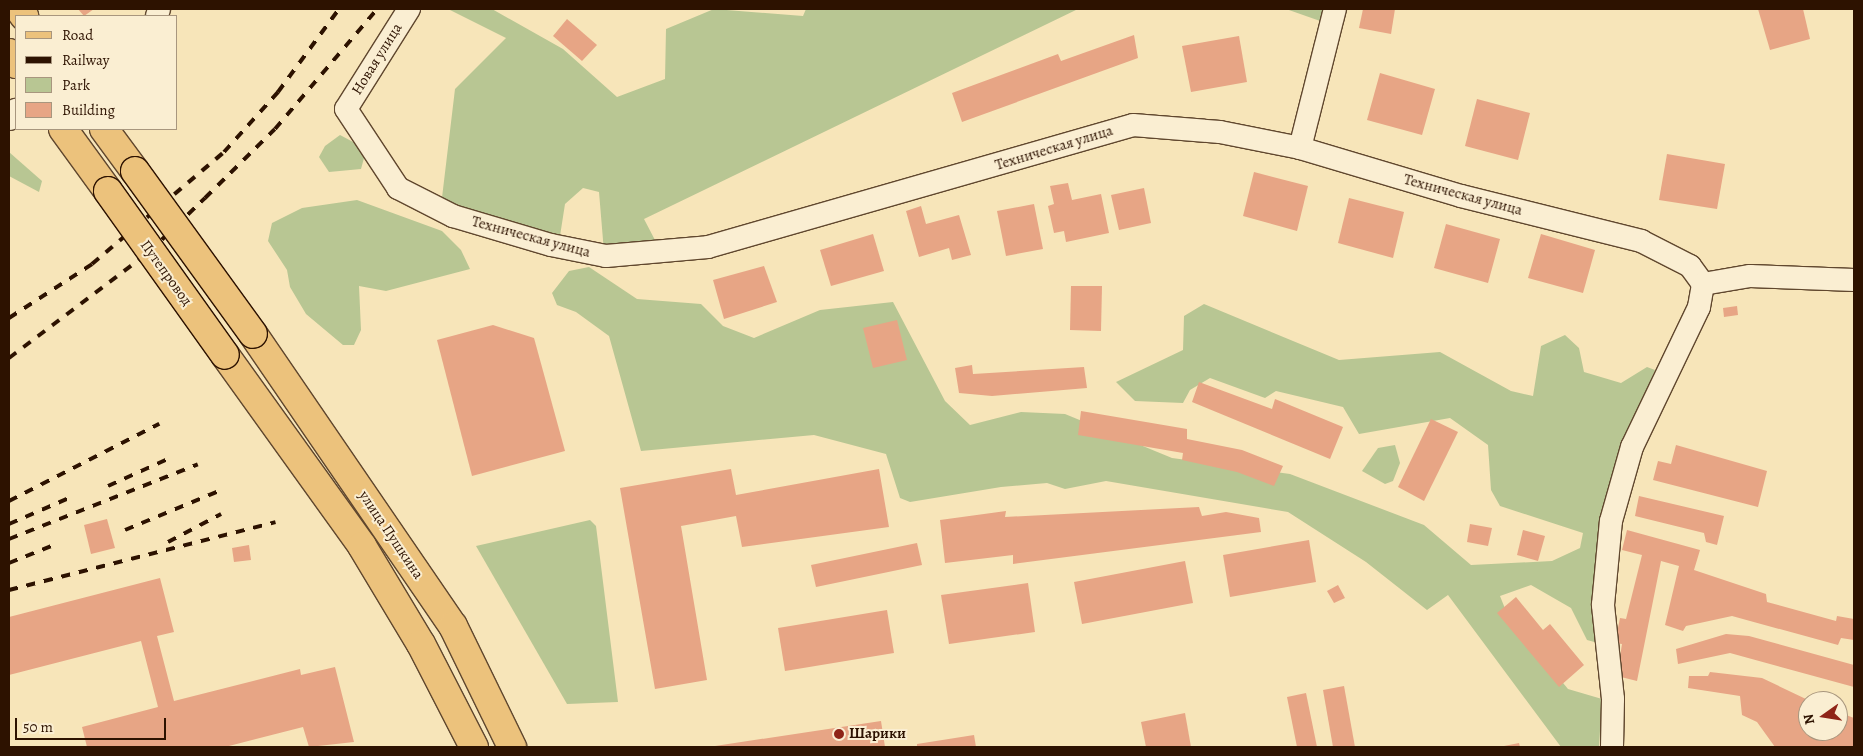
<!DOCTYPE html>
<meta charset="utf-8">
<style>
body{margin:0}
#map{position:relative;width:1863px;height:756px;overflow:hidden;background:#f7e5b9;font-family:Alegreya,serif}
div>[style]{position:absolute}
.green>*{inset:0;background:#b8c693}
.building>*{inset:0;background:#e7a585}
.roads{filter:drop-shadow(1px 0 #60472e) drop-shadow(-1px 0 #60472e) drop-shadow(0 1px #60472e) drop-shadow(0 -1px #60472e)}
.street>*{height:22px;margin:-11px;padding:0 11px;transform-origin:11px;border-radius:11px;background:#faeed2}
.secondary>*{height:28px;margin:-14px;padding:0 14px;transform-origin:14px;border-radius:14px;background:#faeed2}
.primary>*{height:28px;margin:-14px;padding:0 14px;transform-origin:14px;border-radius:14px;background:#ecc27c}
.rail>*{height:4px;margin-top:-2px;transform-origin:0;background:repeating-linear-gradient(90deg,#2d1200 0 9px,transparent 0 18px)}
.bridges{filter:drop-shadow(1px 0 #2d1200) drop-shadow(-1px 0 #2d1200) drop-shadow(0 1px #2d1200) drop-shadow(0 -1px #2d1200)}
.primary-bridge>*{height:28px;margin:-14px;padding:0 14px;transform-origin:14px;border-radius:14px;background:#ecc27c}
.dots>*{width:14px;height:14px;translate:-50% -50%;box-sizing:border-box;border:2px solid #faeed2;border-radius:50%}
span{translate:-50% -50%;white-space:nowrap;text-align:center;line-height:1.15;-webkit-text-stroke:4px #faeed2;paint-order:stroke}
.street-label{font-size:15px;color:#2d1200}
.poi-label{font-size:15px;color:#2d1200;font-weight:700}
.left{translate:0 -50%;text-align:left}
.frame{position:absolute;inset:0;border:10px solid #2d1200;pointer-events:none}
.legend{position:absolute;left:15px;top:15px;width:162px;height:115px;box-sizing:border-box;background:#faeed2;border:1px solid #a8967e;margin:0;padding:6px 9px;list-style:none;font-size:15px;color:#2d1200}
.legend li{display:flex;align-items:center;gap:10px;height:25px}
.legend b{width:25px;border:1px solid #a8967e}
.north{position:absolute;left:1798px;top:691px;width:50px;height:50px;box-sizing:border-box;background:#faeed2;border:1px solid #a8967e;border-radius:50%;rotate:257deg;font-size:14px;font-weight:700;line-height:20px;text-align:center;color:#2d1200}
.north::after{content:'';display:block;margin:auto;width:18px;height:22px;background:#8f2418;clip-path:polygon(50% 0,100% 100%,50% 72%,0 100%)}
.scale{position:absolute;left:15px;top:718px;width:151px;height:22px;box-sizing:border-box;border:2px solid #2d1200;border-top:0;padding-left:6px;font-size:15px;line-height:18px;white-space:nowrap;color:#2d1200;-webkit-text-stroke:4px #faeed2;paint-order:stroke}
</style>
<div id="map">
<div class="green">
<div style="clip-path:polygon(448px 9px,492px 9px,563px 49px,617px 97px,665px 79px,666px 29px,714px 9px,803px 16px,806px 9px,1078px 9px,644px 219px,656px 242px,604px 252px,599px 192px,583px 188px,565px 204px,560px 236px,441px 206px,455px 89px,506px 38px)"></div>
<div style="clip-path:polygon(1286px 9px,1326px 9px,1323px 22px)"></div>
<div style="clip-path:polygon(340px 135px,355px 143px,364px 158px,361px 169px,329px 172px,319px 157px,325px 146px)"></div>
<div style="clip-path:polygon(9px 152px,42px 181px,39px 192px,9px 176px)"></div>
<div style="clip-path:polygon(357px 200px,442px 231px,461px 250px,470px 269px,386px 291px,359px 286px,361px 330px,354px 345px,343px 345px,306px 314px,290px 287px,287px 270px,268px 241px,272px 223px,302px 208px)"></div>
<div style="clip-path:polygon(589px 267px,637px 299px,701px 304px,723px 326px,754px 338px,820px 310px,893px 302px,945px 401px,970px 425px,1021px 412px,1065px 414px,1172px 458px,1290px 474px,1424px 525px,1471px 565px,1552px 561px,1580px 548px,1583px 533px,1500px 506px,1491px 490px,1488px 445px,1450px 418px,1359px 434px,1343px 407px,1276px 391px,1265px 398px,1210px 378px,1190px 390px,1183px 403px,1135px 401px,1116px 382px,1183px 350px,1184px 316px,1204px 304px,1339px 360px,1440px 352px,1511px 391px,1533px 396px,1541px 346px,1565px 335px,1579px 348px,1584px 372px,1621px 383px,1647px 367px,1655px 370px,1627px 442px,1598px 643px,1587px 640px,1571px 608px,1531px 585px,1500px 596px,1508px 616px,1568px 689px,1602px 699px,1599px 747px,1561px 747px,1448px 595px,1427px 610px,1366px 562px,1288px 512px,1106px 481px,1065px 489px,1047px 483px,1001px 487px,910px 502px,900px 498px,886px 454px,814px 435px,641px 451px,609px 336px,576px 312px,557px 305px,552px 293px,569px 271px)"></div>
<div style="clip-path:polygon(1395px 445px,1400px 463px,1393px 481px,1385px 484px,1362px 471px,1378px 448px)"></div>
<div style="clip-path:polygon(590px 520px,596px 526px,618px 702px,567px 704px,476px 546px)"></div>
</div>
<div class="building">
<div style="clip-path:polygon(78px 9px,94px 9px,84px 16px)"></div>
<div style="clip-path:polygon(1363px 9px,1395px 9px,1391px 34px,1359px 28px)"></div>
<div style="clip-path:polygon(1758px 9px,1803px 9px,1810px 39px,1770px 50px)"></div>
<div style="clip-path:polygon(567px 19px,597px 45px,582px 61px,553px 36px)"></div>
<div style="clip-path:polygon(1134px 35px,1138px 58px,962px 122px,952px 93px,1058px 54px,1061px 61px)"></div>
<div style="clip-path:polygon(1239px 36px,1247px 82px,1191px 92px,1182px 46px)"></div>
<div style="clip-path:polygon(1380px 73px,1435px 89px,1422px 135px,1367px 120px)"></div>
<div style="clip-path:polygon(1477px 99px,1530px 113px,1518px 160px,1465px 146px)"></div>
<div style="clip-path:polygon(1667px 154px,1725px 164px,1717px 209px,1659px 200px)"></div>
<div style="clip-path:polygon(1254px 172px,1308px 186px,1297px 231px,1243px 216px)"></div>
<div style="clip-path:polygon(1068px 183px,1072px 200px,1101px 194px,1109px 233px,1066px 242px,1064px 231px,1054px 233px,1048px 206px,1054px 204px,1050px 186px)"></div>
<div style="clip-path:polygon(1144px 188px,1151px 223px,1119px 230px,1111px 195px)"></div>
<div style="clip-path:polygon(1349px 198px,1404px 212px,1393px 258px,1338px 243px)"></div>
<div style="clip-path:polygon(1034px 204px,1043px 249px,1006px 256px,997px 211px)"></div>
<div style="clip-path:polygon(921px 206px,926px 224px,959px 215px,971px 255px,952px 260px,949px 248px,919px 257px,906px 211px)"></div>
<div style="clip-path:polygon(1446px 224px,1500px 239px,1488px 283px,1434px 268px)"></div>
<div style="clip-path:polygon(873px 234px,884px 271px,831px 286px,820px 250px)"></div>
<div style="clip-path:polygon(1541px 234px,1595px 250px,1583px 293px,1528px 278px)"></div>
<div style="clip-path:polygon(764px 266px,777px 302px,724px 319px,713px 280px)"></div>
<div style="clip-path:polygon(1071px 286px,1102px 286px,1101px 331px,1070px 330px)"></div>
<div style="clip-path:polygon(1737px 306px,1738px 315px,1724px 317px,1723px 308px)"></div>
<div style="clip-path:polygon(897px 320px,907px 360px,873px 368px,863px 328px)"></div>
<div style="clip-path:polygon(493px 325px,534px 338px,565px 451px,472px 476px,437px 340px)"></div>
<div style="clip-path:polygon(972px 365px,973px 374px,1084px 367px,1087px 388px,992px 396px,959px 393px,955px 368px)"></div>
<div style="clip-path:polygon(1199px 382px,1272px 409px,1275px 399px,1343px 427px,1330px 459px,1192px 402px)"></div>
<div style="clip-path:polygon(1081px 411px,1187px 429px,1187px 439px,1242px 450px,1283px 466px,1274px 486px,1237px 472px,1182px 460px,1183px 453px,1078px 435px)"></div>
<div style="clip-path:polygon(1431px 419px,1458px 432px,1424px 501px,1398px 487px)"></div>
<div style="clip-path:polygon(1676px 445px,1767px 471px,1758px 507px,1653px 480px,1658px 461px,1671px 464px)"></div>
<div style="clip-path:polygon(731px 469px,736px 495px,879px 469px,889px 527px,742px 547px,736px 516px,681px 526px,707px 680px,655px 689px,620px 488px)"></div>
<div style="clip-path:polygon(1639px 496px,1724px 516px,1717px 545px,1706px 542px,1704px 533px,1635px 516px)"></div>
<div style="clip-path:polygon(1199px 507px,1202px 516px,1226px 512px,1259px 518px,1261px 532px,1013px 564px,1013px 555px,945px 563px,940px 520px,1006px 511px,1005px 517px)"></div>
<div style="clip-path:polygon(107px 519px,115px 548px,91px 554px,84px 525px)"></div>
<div style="clip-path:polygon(1470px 524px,1492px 528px,1488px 546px,1467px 542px)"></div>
<div style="clip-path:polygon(1523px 530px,1545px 536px,1538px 561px,1517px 555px)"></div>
<div style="clip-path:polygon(1627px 530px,1700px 550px,1694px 570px,1766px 594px,1767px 602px,1836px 621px,1837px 616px,1854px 619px,1854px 640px,1841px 638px,1838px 645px,1732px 616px,1686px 626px,1683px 631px,1665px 625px,1679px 566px,1661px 561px,1637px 681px,1617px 676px,1622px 644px,1615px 643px,1620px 618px,1626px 619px,1642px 555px,1622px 550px)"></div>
<div style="clip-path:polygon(1309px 540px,1316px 582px,1230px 597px,1223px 555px)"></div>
<div style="clip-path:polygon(917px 543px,922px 565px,816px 587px,811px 565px)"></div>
<div style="clip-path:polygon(249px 545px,251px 560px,234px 562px,232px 548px)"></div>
<div style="clip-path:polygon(1185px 561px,1193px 603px,1082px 624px,1074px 582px)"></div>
<div style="clip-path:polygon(160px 578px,174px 632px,157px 636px,174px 701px,300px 669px,301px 675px,335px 667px,354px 742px,309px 747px,303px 727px,225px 747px,87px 747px,82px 727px,158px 707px,141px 641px,9px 675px,9px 617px)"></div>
<div style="clip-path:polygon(1028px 583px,1035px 632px,949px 644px,941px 595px)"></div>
<div style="clip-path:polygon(1338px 585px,1345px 598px,1334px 603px,1327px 591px)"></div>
<div style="clip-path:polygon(1516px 597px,1543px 630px,1550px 624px,1584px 665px,1559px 687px,1497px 613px)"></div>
<div style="clip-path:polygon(887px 610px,894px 653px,785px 671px,778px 628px)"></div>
<div style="clip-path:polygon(1726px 634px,1749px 636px,1854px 665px,1854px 687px,1730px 653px,1678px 664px,1676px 649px)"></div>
<div style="clip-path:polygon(1710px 672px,1762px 678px,1808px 700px,1808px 731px,1838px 731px,1838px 712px,1854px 718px,1854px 747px,1775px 747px,1757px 722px,1742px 715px,1740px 696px,1688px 688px,1689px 676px,1708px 676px)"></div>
<div style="clip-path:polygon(1344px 686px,1355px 747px,1333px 747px,1323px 690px)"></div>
<div style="clip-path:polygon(1306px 693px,1317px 747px,1297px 747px,1287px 697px)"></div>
<div style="clip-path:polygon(1185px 713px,1191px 747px,1146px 747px,1141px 722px)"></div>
<div style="clip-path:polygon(881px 721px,885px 747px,715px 747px,715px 746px)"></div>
<div style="clip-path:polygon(974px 735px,976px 747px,917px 747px,917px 744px)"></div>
<div style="clip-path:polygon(1519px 743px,1520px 747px,1504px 747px,1504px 746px)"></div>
</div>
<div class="roads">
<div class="street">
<div style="left:409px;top:9px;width:118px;rotate:122.2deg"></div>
<div style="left:346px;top:109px;width:95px;rotate:56.6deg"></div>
<div style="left:398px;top:188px;width:62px;rotate:27deg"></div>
<div style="left:453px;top:216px;width:102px;rotate:16.5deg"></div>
<div style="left:551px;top:245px;width:56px;rotate:11.3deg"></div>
<div style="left:606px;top:256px;width:102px;rotate:-5deg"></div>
<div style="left:708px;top:247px;width:442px;rotate:-16deg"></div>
<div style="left:1133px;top:125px;width:87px;rotate:4.6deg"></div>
<div style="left:1220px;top:132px;width:82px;rotate:11.3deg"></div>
<div style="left:1300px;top:148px;width:168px;rotate:16.6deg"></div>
<div style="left:1461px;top:196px;width:186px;rotate:14deg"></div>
<div style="left:1641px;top:241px;width:55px;rotate:27deg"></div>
<div style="left:1690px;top:266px;width:22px;rotate:54deg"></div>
<div style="left:157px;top:16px;width:7px;rotate:-74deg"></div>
<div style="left:1300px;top:148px;width:143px;rotate:-75.9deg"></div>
<div style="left:1703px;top:284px;width:48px;rotate:-9.7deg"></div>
<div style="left:1750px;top:276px;width:104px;rotate:2.2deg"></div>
<div style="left:1612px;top:747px;width:48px;rotate:-88.8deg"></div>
<div style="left:1613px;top:699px;width:95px;rotate:-96.1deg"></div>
<div style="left:1603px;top:605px;width:84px;rotate:-84.6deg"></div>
<div style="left:1611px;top:521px;width:77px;rotate:-74.2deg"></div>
<div style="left:1632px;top:447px;width:155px;rotate:-64.4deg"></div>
<div style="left:1699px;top:307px;width:23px;rotate:-80deg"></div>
</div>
<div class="secondary">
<div style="left:9px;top:116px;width:8px;rotate:-23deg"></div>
</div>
<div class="primary">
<div style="left:19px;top:9px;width:9px;rotate:54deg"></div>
<div style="left:9px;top:53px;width:13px;rotate:58deg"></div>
<div style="left:63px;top:129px;width:77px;rotate:54deg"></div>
<div style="left:104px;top:129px;width:52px;rotate:53.6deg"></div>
<div style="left:253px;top:334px;width:354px;rotate:55.6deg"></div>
<div style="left:453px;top:626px;width:135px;rotate:64deg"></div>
<div style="left:225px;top:355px;width:235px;rotate:54.3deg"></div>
<div style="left:362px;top:546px;width:114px;rotate:59deg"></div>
<div style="left:421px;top:644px;width:116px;rotate:62.8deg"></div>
</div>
</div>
<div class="rail">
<div style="left:9px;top:318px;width:99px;rotate:-33deg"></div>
<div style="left:92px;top:264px;width:173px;rotate:-40.3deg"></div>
<div style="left:224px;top:152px;width:81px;rotate:-48deg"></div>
<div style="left:278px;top:92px;width:103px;rotate:-53.7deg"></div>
<div style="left:9px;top:358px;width:176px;rotate:-37.1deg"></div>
<div style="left:149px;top:252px;width:78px;rotate:-44deg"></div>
<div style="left:205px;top:198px;width:98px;rotate:-44.6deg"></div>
<div style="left:275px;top:129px;width:157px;rotate:-49.6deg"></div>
<div style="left:108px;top:486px;width:68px;rotate:-24.3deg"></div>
<div style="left:9px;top:501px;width:169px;rotate:-27.2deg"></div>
<div style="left:9px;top:524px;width:65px;rotate:-23.4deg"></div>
<div style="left:125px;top:530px;width:104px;rotate:-22.6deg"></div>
<div style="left:9px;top:539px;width:203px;rotate:-21.6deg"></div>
<div style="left:168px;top:542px;width:60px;rotate:-27.8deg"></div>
<div style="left:9px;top:563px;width:48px;rotate:-21.8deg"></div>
<div style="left:9px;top:590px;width:275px;rotate:-14.3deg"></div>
</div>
<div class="bridges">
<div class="primary-bridge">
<div style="left:135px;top:171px;width:201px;rotate:54.1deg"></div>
<div style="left:108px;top:191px;width:201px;rotate:54.5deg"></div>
</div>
</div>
<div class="dots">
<div style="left:839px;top:734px;background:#8f2418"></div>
</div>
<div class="street-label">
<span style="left:377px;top:59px;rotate:-58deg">Новая улица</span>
<span style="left:1054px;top:148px;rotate:-17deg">Техническая улица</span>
<span style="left:1463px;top:195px;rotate:15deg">Техническая улица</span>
<span style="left:531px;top:237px;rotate:15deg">Техническая улица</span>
<span style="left:166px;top:273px;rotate:54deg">Путепровод</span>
<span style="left:391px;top:535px;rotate:56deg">улица Пушкина</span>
</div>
<div class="poi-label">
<span class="left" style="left:849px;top:734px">Шарики</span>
</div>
<div class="frame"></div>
<ul class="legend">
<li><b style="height:6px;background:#ecc27c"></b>Road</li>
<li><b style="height:6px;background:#2d1200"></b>Railway</li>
<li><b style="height:14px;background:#b8c693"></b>Park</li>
<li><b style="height:14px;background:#e7a585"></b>Building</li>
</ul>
<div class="north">N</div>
<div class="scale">50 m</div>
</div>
